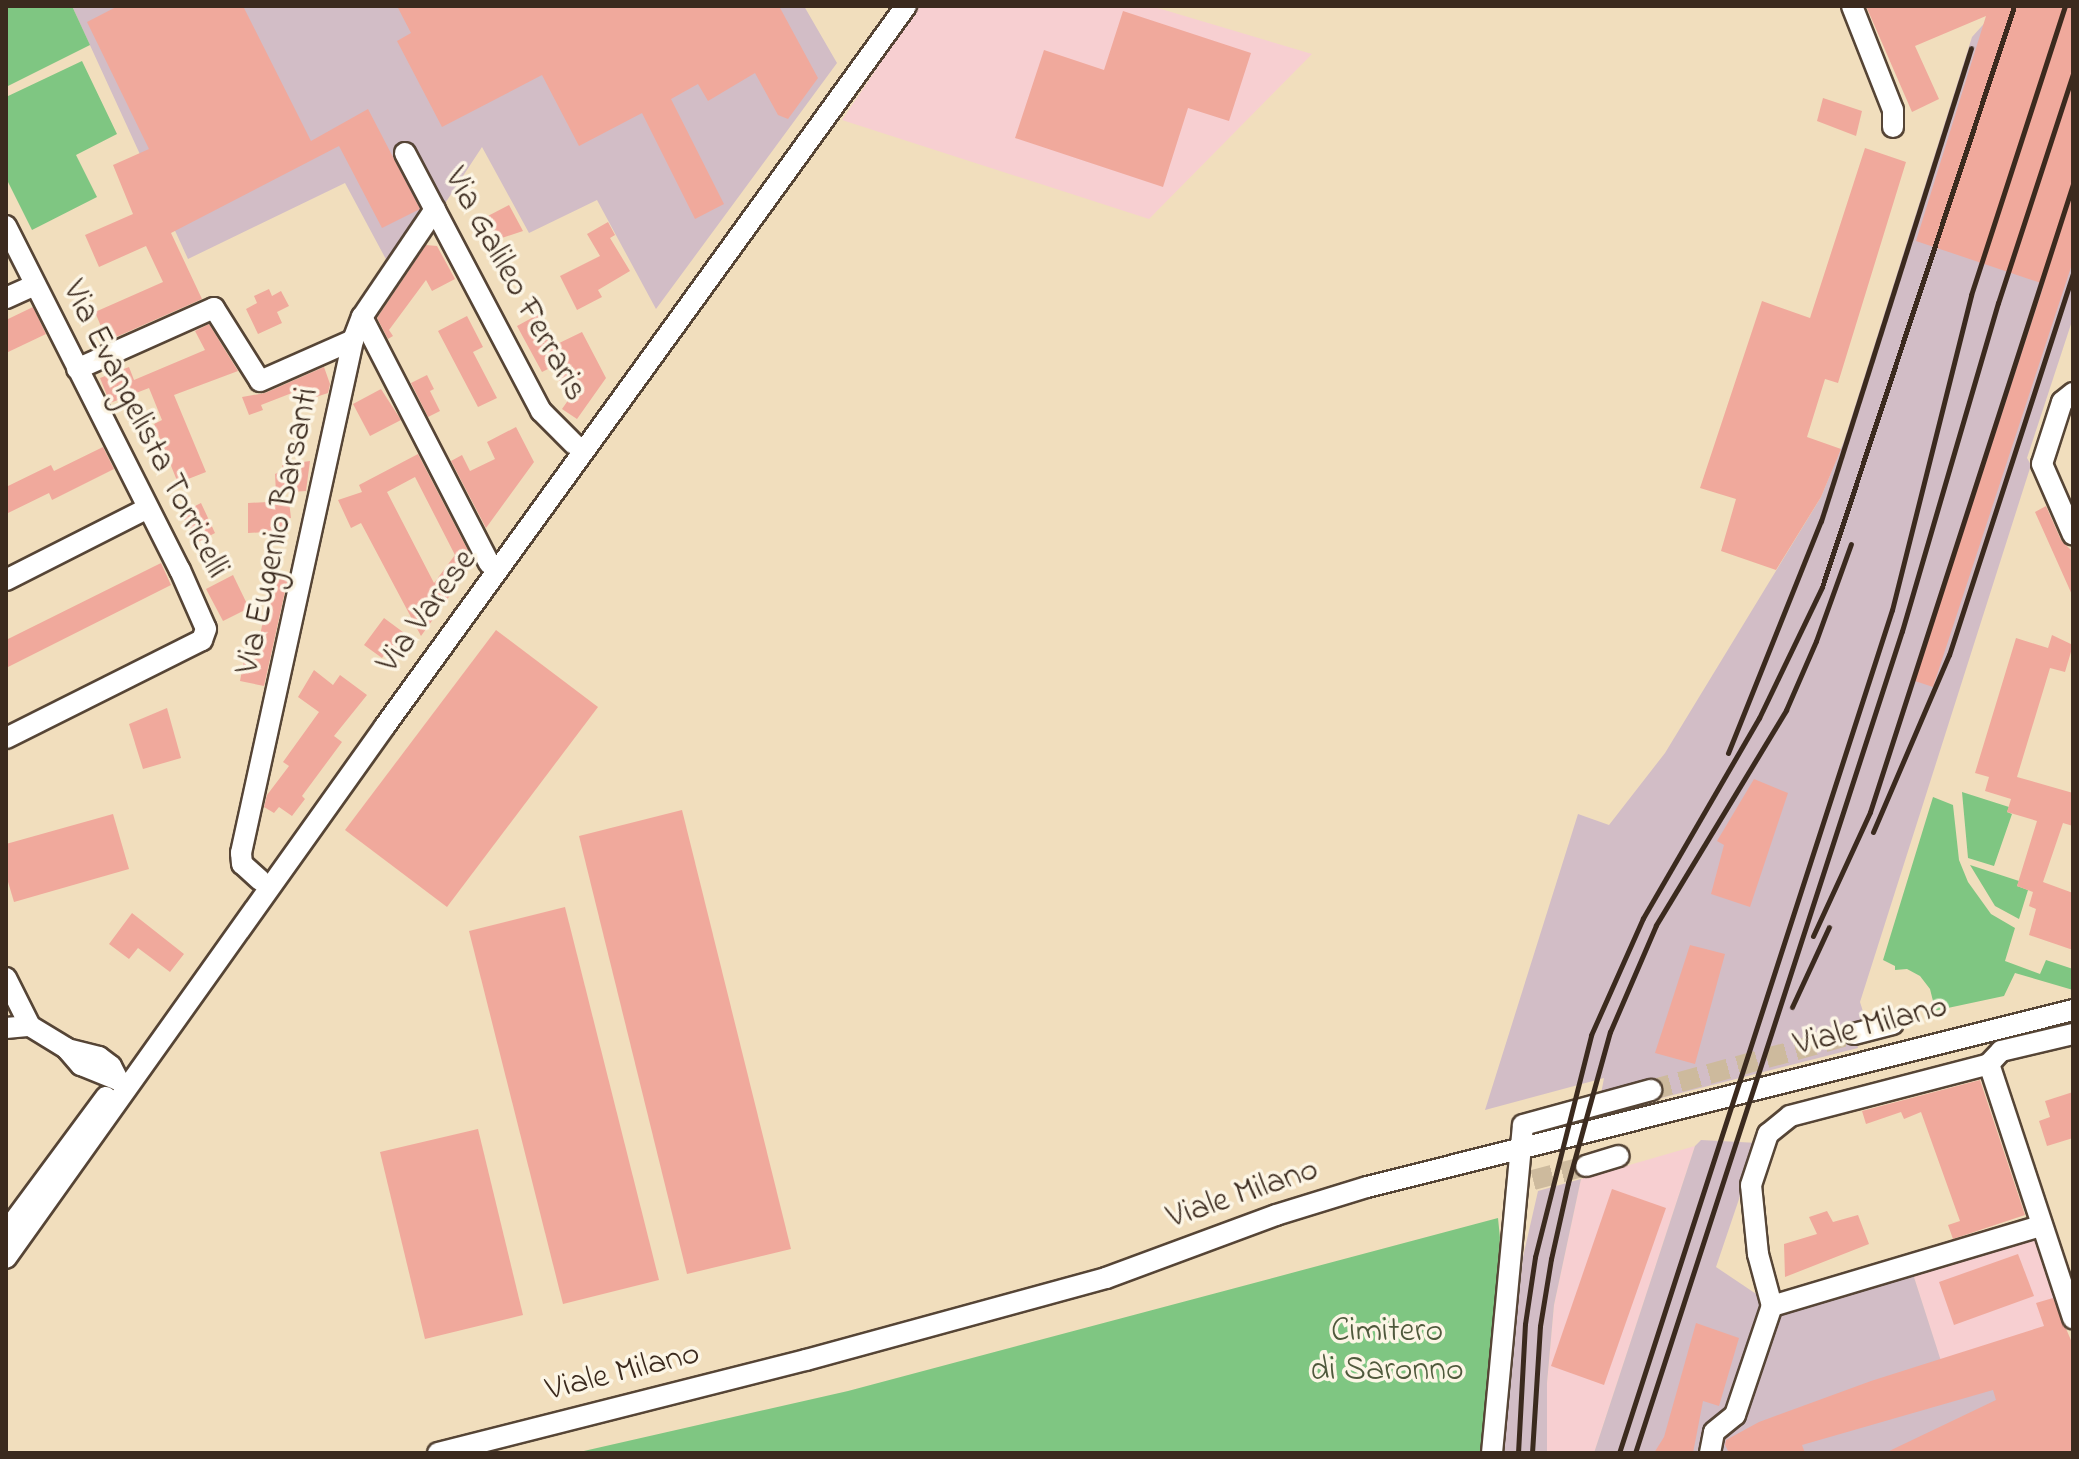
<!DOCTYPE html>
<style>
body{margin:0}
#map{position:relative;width:2079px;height:1459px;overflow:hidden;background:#f1debd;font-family:"Indie Flower",sans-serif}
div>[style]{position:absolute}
.built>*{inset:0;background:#f7cfd1}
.industrial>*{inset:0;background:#d2bdc6}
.green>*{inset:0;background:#7fc682}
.building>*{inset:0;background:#f0a99c}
.minor-tunnel>*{height:20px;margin-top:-10px;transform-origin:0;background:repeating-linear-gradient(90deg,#cdba9d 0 20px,transparent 0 30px)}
.roads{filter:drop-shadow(2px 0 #564536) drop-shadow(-2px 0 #564536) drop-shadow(0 2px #564536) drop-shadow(0 -2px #564536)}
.minor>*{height:20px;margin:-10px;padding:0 10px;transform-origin:10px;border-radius:10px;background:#fff}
.rail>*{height:5px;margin:-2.5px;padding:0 2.5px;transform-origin:2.5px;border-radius:2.5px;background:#3b2a1e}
span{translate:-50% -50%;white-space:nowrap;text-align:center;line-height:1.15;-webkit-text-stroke:7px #fcf5e5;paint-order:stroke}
.street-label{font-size:34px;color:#3b2a1e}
.park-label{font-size:34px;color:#4f593c}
.frame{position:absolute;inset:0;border:8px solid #3b2a1e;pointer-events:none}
</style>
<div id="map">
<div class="built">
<div style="clip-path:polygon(919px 6px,1151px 6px,1312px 54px,1149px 219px,842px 120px)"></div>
<div style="clip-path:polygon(1695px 1146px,1594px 1453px,1547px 1453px,1547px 1383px,1554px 1305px,1581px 1179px)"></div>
<div style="clip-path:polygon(2034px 1238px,2061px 1321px,1941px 1362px,1913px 1274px)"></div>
</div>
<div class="industrial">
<div style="clip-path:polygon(72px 6px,804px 6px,837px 63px,656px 309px,597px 200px,529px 233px,482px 147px,396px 278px,345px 183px,188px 259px)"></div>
<div style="clip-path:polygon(2073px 6px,2073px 318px,2027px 458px,2031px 465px,1860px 1002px,1866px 1021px,1851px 1022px,1858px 1048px,1653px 1100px,1601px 1094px,1604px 1078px,1485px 1110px,1578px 814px,1609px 825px,1665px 753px,1821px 497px,1844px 441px,1972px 37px,1991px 16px)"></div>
<div style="clip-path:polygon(1701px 1140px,1758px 1143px,1716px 1267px,1783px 1312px,1913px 1274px,1941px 1361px,2061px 1321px,2073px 1453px,1594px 1453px,1695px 1146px)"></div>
<div style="clip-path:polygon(1581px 1179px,1554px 1305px,1547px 1383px,1547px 1453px,1502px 1453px,1523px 1257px,1538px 1191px)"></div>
</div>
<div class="green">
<div style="clip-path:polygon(6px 6px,72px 6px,90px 45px,6px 87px)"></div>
<div style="clip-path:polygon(82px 61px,117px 134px,76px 155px,97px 197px,32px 230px,6px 178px,6px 97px)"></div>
<div style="clip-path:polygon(1962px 792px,2009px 807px,2007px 812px,2012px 814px,1994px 866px,1968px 858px)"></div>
<div style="clip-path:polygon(1933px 797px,1953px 805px,1959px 860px,1968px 882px,1991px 914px,2015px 928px,2005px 961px,2040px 974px,2046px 960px,2073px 969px,2073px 990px,2015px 973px,2004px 996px,1929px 1012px,1933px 1001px,1930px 989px,1920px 976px,1907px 969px,1895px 970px,1895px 966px,1883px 960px)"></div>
<div style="clip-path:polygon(1970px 865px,2019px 881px,2017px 886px,2028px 890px,2019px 919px,1995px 906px)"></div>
<div style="clip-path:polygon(1498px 1218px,1500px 1238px,1483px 1453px,575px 1453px,848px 1391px)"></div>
</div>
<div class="building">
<div style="clip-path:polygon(118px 6px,243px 6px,311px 141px,368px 109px,420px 209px,382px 228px,339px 146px,171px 233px,202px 299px,107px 341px,95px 312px,163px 282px,146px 246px,99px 267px,85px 235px,133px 214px,113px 165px,149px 149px,87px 22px)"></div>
<div style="clip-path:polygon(397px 6px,779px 6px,818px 78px,788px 119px,778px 115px,755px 73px,708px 101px,698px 84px,671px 99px,724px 204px,695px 219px,642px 113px,579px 146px,542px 75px,442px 127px,397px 41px,411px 33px)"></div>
<div style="clip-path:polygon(1866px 6px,2073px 6px,2073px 261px,1933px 687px,1915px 681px,2044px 284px,1916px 241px,1986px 16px,1915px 46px,1939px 99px,1912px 112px)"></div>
<div style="clip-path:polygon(1123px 11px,1251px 53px,1229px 121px,1188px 108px,1163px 187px,1015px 138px,1044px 50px,1104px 70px)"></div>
<div style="clip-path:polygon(1823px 98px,1862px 111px,1856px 136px,1817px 121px)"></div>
<div style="clip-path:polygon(1865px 148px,1906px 162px,1838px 383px,1825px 379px,1807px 437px,1841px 449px,1821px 497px,1776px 570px,1721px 551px,1736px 499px,1700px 488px,1762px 301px,1810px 318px)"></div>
<div style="clip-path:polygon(509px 205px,523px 231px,496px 240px,484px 218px)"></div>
<div style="clip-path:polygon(608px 222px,615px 235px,610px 238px,630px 271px,598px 290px,602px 297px,577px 310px,560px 276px,600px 256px,587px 234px)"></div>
<div style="clip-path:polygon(426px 245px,437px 246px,455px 279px,432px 291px,426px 280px,389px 330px,393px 336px,388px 339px,377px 318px)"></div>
<div style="clip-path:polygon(269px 289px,272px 296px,281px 291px,289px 306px,277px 312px,282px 323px,258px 334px,246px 309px,257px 303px,254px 296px)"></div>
<div style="clip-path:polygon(33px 307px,46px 334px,6px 353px,6px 320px)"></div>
<div style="clip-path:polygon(539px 314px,553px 346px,582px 332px,606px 378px,577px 419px,562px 409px,569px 399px,552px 367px,542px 372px,517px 326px)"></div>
<div style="clip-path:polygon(467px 316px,483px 347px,473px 352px,497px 398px,478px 407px,438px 331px)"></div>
<div style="clip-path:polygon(209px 324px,238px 371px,174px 395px,206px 472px,178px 483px,154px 424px,162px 420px,149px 388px,110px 403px,100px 378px,129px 367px,134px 380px,205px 350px,195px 331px)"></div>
<div style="clip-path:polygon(324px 367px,330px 384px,328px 393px,301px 402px,297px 391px,261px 405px,263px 410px,249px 415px,242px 397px,265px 393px)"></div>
<div style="clip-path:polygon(427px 375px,434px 389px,430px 391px,440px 411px,428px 417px,411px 383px)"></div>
<div style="clip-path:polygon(381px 389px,401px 420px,370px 436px,353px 404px)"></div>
<div style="clip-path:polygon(516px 427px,534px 462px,486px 528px,451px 461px,462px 455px,470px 471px,495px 459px,487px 442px)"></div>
<div style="clip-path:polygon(103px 447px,114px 469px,52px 500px,49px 493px,6px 514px,6px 487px,51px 465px,54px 471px)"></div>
<div style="clip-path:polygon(evenodd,418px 454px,474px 562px,421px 636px,361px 523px,351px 528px,338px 500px,362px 492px,359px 485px,418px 454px,415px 477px,455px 555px,434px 583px,387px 492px,415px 477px)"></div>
<div style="clip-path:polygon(310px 461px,306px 491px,276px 493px,275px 474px,283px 470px,282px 465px)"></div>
<div style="clip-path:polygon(289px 501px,291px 518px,283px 519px,284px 531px,248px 533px,248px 503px)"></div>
<div style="clip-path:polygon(201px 503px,215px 533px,196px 543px,181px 513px)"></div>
<div style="clip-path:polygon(2046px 506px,2061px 540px,2073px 552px,2073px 597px,2035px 512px)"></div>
<div style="clip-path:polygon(161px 563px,171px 585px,6px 668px,6px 640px)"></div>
<div style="clip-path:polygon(233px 575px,249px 608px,223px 621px,206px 589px)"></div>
<div style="clip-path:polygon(272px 575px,288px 578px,264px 686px,240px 681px,245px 654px,256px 656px)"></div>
<div style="clip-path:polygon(384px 618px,411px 638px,396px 657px,387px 651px,382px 658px,364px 645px)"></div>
<div style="clip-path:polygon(496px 630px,598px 707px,447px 907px,345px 830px)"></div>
<div style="clip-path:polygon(2052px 635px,2073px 645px,2065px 672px,2050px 668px,2017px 777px,2073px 793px,2073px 826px,2063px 823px,2043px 882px,2073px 893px,2073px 950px,2029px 935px,2036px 909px,2029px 906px,2033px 892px,2017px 886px,2037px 821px,2007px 812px,2011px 799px,1985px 791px,1989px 777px,1975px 773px,2016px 638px,2048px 648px)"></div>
<div style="clip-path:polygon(314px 670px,333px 685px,340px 675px,367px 695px,334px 736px,342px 742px,302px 796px,305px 799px,292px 816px,279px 807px,274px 813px,264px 807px,267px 795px,289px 766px,283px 762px,319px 712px,298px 697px)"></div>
<div style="clip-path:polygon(167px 708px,181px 758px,143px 769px,129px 724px)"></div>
<div style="clip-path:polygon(1754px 779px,1788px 793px,1750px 907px,1711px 894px,1724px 845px,1717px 841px)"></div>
<div style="clip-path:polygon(682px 810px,791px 1249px,687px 1274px,579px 836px)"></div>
<div style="clip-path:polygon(113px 814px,129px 869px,14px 902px,6px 875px,6px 844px)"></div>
<div style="clip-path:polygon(565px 907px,659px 1280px,563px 1304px,469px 931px)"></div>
<div style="clip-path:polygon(132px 913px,184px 954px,170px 972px,138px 948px,129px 959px,109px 944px)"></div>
<div style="clip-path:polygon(1690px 945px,1725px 954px,1695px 1064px,1655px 1053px)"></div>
<div style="clip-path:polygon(1980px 1080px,2025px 1215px,1953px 1239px,1948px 1225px,1960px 1221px,1921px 1112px,1904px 1119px,1901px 1112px,1866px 1124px,1862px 1111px)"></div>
<div style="clip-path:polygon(2073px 1092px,2073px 1138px,2047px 1146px,2039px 1121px,2050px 1117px,2045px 1101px)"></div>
<div style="clip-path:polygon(478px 1129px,523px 1315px,425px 1339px,380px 1152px)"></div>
<div style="clip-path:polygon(1612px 1189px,1666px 1208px,1604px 1385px,1551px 1366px)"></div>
<div style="clip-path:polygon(1827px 1211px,1833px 1222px,1858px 1215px,1869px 1244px,1785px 1277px,1784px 1244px,1817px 1234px,1809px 1217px)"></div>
<div style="clip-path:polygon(2018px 1254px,2034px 1296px,1954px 1325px,1939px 1282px)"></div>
<div style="clip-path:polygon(2053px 1298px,2073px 1345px,2073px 1453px,1885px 1453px,1996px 1400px,1993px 1390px,1802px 1445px,1805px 1453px,1729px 1453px,1725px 1445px,1726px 1440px,1759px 1422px,1871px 1381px,2044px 1326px,2036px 1303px)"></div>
<div style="clip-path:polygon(1696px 1323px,1739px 1338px,1719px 1406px,1703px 1401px,1693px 1453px,1654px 1453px,1664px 1437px)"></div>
</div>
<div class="minor-tunnel">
<div style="left:1651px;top:1090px;width:211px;rotate:-15.4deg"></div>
<div style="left:1533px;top:1180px;width:55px;rotate:-14.8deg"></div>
</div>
<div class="roads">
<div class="minor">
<div style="left:1852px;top:6px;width:112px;rotate:68.5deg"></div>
<div style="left:1893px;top:110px;width:17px;rotate:90deg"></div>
<div style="left:405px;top:153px;width:292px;rotate:62.2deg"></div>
<div style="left:541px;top:411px;width:47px;rotate:45deg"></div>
<div style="left:6px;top:226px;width:386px;rotate:63.2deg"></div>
<div style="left:180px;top:570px;width:64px;rotate:66.2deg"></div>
<div style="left:206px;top:629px;width:12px;rotate:110deg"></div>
<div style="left:202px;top:640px;width:219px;rotate:153.4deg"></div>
<div style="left:6px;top:298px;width:32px;rotate:-24deg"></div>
<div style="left:362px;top:317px;width:277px;rotate:62.7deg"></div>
<div style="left:77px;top:369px;width:150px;rotate:-24deg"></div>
<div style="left:214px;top:308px;width:86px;rotate:57.8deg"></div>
<div style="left:260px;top:381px;width:102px;rotate:-23.8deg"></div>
<div style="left:2073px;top:393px;width:14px;rotate:141deg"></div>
<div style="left:2062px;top:402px;width:65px;rotate:107.9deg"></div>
<div style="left:2042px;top:464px;width:77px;rotate:66.4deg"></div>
<div style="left:6px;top:580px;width:159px;rotate:-26.9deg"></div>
<div style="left:260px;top:880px;width:24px;rotate:-138deg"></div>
<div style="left:242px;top:864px;width:11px;rotate:-95deg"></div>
<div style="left:241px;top:853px;width:525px;rotate:-77.68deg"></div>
<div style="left:353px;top:340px;width:25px;rotate:-69deg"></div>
<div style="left:362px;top:317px;width:130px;rotate:-55.9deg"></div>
<div style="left:6px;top:978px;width:54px;rotate:63.4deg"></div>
<div style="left:30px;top:1026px;width:42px;rotate:31.4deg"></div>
<div style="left:66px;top:1048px;width:23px;rotate:49deg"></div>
<div style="left:81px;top:1065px;width:40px;rotate:22deg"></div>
<div style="left:6px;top:1028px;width:24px;rotate:-5deg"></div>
<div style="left:1854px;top:1034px;width:40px;rotate:-14.4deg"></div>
<div style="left:2073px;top:1034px;width:74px;rotate:166.7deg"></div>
<div style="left:2001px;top:1051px;width:18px;rotate:133deg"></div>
<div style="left:1989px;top:1064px;width:268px;rotate:71.7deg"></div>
<div style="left:67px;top:1049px;width:33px;rotate:14deg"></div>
<div style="left:99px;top:1057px;width:15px;rotate:37deg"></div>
<div style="left:111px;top:1066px;width:16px;rotate:63deg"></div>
<div style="left:1586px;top:1166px;width:34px;rotate:-17deg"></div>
<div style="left:6px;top:1232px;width:168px;rotate:-53.5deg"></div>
<div style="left:6px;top:1258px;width:653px;rotate:-54.53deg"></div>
<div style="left:385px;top:726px;width:889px;rotate:-54.11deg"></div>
<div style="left:1772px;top:1306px;width:281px;rotate:-16.6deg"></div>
<div style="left:438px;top:1453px;width:380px;rotate:-14.2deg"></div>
<div style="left:806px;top:1360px;width:311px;rotate:-15.3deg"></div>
<div style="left:1106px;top:1278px;width:181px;rotate:-20.3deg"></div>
<div style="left:1276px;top:1215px;width:95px;rotate:-17.1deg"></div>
<div style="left:1367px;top:1187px;width:728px;rotate:-14.07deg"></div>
<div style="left:1492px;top:1453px;width:329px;rotate:-84.6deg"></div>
<div style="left:1523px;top:1125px;width:133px;rotate:-15.3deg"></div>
<div style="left:1710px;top:1453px;width:21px;rotate:-79deg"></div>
<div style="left:1714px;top:1432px;width:27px;rotate:-39deg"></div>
<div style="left:1735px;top:1415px;width:115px;rotate:-71.3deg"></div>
<div style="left:1772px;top:1306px;width:54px;rotate:-105.1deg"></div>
<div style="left:1758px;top:1254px;width:69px;rotate:-95.8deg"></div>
<div style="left:1751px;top:1185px;width:54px;rotate:-71.6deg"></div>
<div style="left:1768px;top:1134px;width:28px;rotate:-39deg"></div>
<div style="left:1790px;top:1116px;width:206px;rotate:-14.6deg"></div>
</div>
</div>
<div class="rail">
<div style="left:1728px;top:753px;width:250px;rotate:-68.2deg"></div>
<div style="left:1821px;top:521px;width:496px;rotate:-72.4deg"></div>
<div style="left:1873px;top:832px;width:193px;rotate:-66.8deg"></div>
<div style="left:1949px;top:655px;width:401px;rotate:-72deg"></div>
<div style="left:1813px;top:936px;width:136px;rotate:-65.3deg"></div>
<div style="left:1870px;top:812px;width:660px;rotate:-72.09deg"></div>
<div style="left:1792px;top:1007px;width:88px;rotate:-65.2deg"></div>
<div style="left:1518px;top:1453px;width:129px;rotate:-86.9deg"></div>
<div style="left:1525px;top:1324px;width:68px;rotate:-81.5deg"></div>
<div style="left:1535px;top:1257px;width:229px;rotate:-75.8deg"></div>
<div style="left:1591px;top:1035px;width:128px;rotate:-66deg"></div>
<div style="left:1643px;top:918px;width:231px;rotate:-59.9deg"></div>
<div style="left:1759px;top:718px;width:145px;rotate:-64.3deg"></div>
<div style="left:1822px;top:587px;width:612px;rotate:-71.71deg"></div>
<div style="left:1532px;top:1453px;width:127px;rotate:-86.4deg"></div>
<div style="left:1540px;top:1326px;width:68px;rotate:-80.7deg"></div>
<div style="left:1551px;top:1259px;width:78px;rotate:-77.4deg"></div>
<div style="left:1568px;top:1183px;width:157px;rotate:-74.5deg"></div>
<div style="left:1610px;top:1032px;width:116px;rotate:-66.7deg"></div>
<div style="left:1656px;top:925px;width:251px;rotate:-58.8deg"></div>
<div style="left:1786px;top:710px;width:75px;rotate:-66.5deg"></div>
<div style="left:1816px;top:641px;width:103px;rotate:-70.2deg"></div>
<div style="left:1619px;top:1453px;width:886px;rotate:-72.06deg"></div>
<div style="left:1892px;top:610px;width:325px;rotate:-75.9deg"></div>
<div style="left:1971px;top:295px;width:304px;rotate:-72deg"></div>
<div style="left:1635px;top:1453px;width:864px;rotate:-72.01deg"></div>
<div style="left:1902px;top:631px;width:342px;rotate:-73.7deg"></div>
<div style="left:1998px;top:303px;width:241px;rotate:-71.9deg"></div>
</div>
<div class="street-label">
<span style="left:514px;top:285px;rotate:61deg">Via Galileo Ferraris</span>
<span style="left:144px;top:430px;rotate:63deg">Via Evangelista Torricelli</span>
<span style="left:279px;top:531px;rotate:-78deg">Via Eugenio Barsanti</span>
<span style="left:428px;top:612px;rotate:-54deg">Via Varese</span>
<span style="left:1871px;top:1027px;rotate:-15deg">Viale Milano</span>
<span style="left:1243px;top:1195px;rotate:-19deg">Viale Milano</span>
<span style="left:623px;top:1373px;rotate:-14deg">Viale Milano</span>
</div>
<div class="park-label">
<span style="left:1387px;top:1352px">Cimitero<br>di Saronno</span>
</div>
<div class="frame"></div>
</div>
